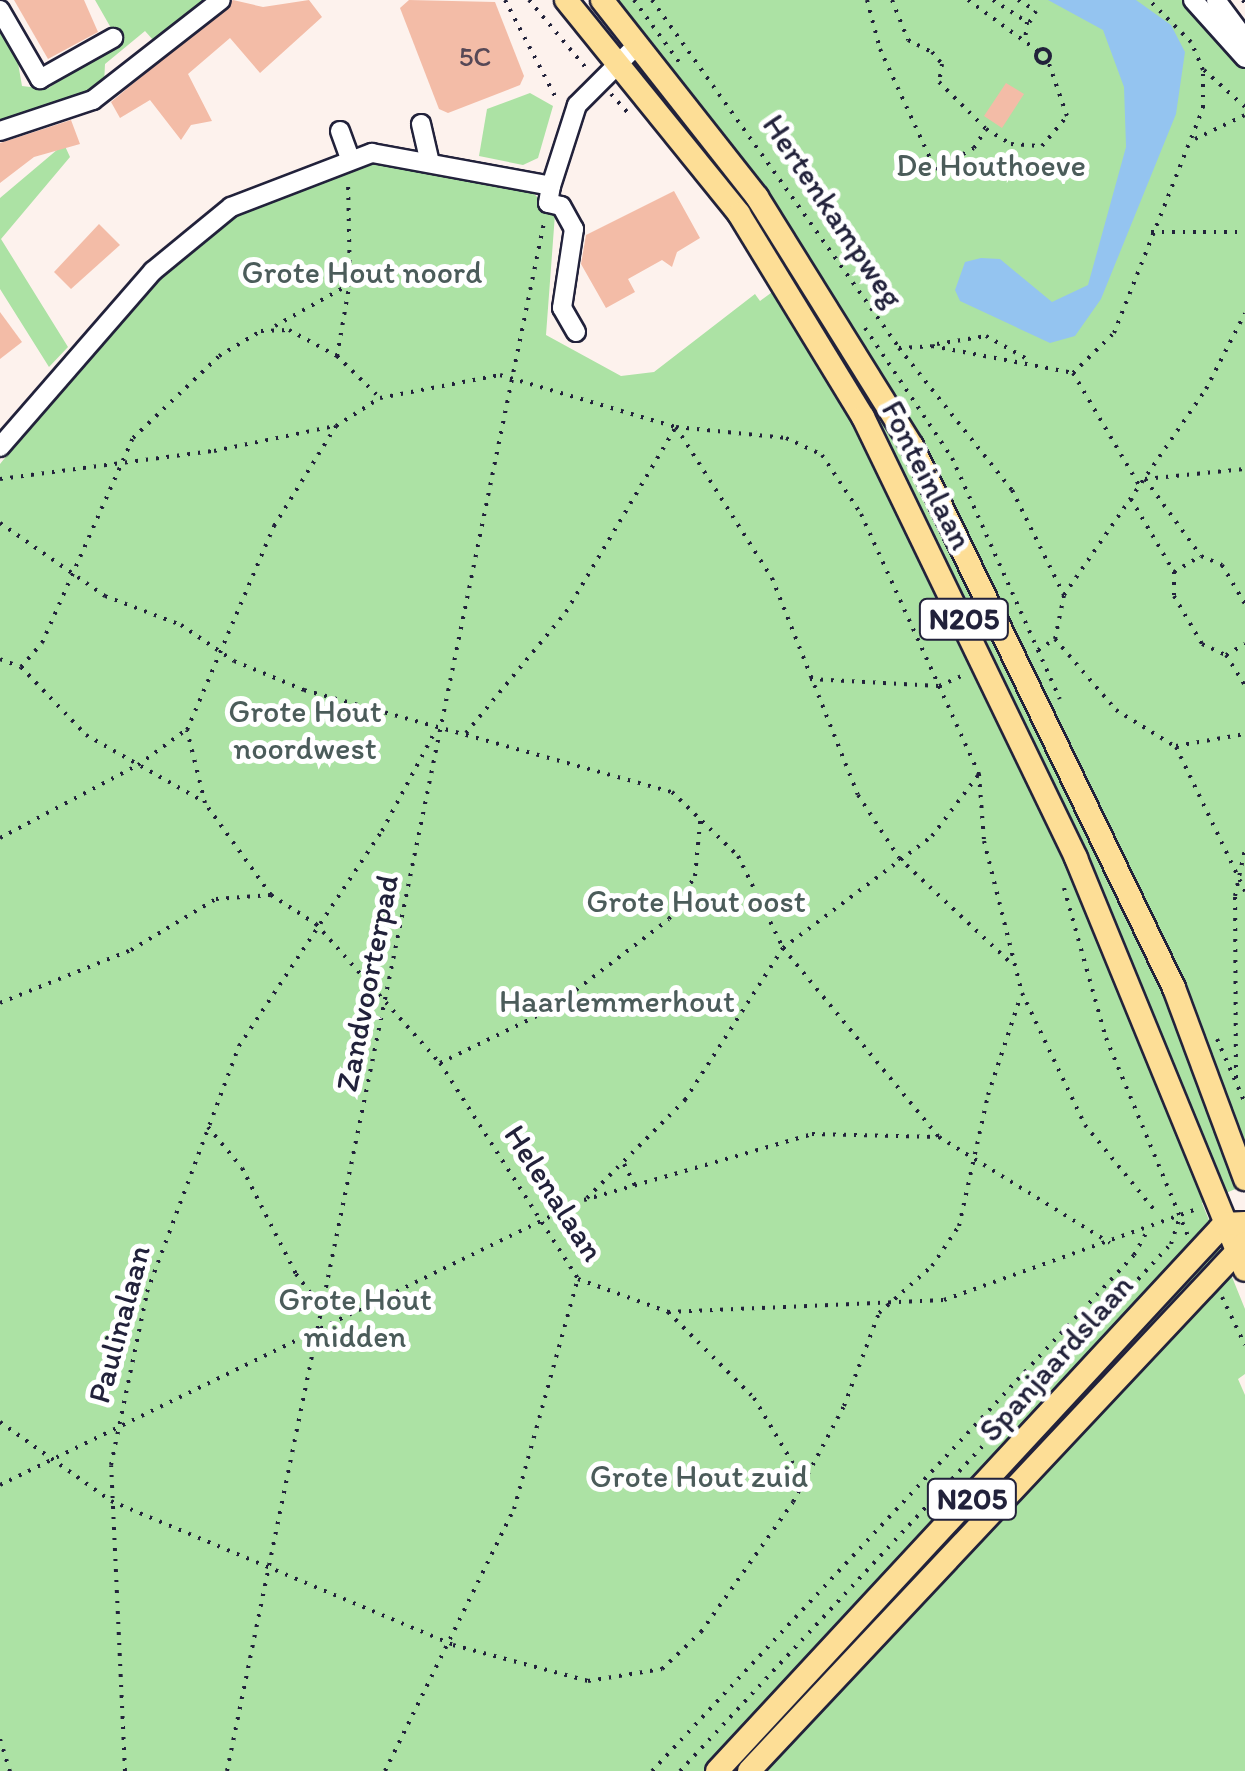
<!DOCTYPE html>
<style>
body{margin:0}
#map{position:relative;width:1245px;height:1771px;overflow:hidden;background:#fdf2ed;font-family:Itim,sans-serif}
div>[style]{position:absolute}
.green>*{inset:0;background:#ace2a4}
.water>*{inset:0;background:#94c4f0}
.building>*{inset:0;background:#f3bca7}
.path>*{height:4px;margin-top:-2px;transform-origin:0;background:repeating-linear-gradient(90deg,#22223b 0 2.5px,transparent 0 10.5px)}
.path>.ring{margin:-2px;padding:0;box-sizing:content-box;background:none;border:4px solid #22223b;border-radius:50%}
.roads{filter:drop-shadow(2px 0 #22223b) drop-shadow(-2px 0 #22223b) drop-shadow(0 2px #22223b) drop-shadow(0 -2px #22223b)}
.minor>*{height:18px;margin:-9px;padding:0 9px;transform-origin:9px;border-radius:9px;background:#fff}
.major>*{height:22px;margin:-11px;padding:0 11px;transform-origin:11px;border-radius:11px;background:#fdde96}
span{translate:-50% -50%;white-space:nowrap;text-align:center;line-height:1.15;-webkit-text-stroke:10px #fff;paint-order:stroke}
.number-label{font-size:28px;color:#564856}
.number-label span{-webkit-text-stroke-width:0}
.shield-label span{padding:2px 8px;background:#fff;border:2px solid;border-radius:8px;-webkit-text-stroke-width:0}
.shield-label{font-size:30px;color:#22223b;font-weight:700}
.park-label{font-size:32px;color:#4b5c5a}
.street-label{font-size:32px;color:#22223b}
</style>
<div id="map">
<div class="green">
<div style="clip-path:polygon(95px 0,203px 0,154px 41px,145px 31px,105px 64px,104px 85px,0 125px,0 30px,17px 57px,22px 86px,47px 89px,119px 42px)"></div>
<div style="clip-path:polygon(617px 0,1228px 0,1245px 22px,1245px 1185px,1202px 1203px,1245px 1309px,1245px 1374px,1238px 1379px,1245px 1395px,1245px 1771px,0 1771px,0 464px,143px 287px,264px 185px,307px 169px,374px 161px,531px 191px,555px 214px,546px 335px,621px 376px,654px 372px,755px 294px,760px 301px,775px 290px,810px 261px)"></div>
<div style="clip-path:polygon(530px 93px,553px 106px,538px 158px,523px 165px,479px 156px,487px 109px)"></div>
<div style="clip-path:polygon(64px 144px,70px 157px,1px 239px,68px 347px,49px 367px,0 289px,0 198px)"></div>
</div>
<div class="water">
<div style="clip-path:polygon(1048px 0,1136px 0,1171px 25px,1185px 52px,1176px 114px,1101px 299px,1075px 336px,1050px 343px,960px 301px,955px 290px,965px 262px,981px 258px,1000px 259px,1052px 302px,1088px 285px,1126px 147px,1124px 87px,1103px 30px)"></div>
</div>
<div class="building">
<div style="clip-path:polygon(14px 0,84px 0,98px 32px,48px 59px)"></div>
<div style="clip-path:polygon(233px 0,263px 7px,309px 0,322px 17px,260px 73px,230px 38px,188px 74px,212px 121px,191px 125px,181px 140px,150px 100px,120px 118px,111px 102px)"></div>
<div style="clip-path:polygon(409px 0,495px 2px,524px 76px,520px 85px,448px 113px,439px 109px,400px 8px)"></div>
<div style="clip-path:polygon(1006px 83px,1024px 94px,1002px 128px,984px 116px)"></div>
<div style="clip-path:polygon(71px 120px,80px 144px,34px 157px,0 183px,0 143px)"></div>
<div style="clip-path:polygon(674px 191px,700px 238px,677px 252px,672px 267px,662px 260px,628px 279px,635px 292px,606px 308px,581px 264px,586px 235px)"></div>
<div style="clip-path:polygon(99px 224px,120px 245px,71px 289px,54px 272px)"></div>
<div style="clip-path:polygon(0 312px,22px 342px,0 359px)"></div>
</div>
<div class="path">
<div style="left:505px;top:0;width:115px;rotate:62.5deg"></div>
<div style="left:529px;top:0;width:90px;rotate:50deg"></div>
<div style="left:634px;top:0;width:82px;rotate:54deg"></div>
<div style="left:652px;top:0;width:427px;rotate:54.6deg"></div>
<div style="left:899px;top:348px;width:33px;rotate:-3deg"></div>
<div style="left:932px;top:346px;width:144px;rotate:10.8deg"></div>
<div style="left:867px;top:0;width:51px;rotate:75.1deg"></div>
<div style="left:880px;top:49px;width:132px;rotate:65.4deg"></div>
<div style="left:935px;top:169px;width:44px;rotate:-28.3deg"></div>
<div style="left:974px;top:148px;width:22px;rotate:-58deg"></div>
<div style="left:986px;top:129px;width:29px;rotate:31deg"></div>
<div style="left:1011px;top:144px;width:31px;rotate:4deg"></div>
<div style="left:1042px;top:146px;width:39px;rotate:-50deg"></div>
<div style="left:1067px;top:116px;width:58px;rotate:-109.1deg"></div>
<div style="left:892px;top:0;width:43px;rotate:68.2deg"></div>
<div style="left:908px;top:40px;width:27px;rotate:27deg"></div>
<div style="left:932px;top:52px;width:16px;rotate:50deg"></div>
<div style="left:942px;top:64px;width:18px;rotate:99deg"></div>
<div style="left:939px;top:82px;width:66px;rotate:45deg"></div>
<div style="left:968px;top:0;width:87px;rotate:36.1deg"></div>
<div style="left:993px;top:0;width:40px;rotate:32.9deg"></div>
<div style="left:1027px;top:22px;width:19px;rotate:96deg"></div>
<div style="left:1018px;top:0;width:21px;rotate:31deg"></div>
<div style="left:1036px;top:11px;width:16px;rotate:120deg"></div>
<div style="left:1243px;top:0;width:4px;rotate:63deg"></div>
<div class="ring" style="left:1036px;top:49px;width:10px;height:10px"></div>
<div style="left:1204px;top:70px;width:55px;rotate:42.1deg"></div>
<div style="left:611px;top:94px;width:25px;rotate:48deg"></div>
<div style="left:1195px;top:139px;width:55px;rotate:-25.6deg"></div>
<div style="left:1151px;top:232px;width:94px"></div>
<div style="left:275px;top:326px;width:86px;rotate:-29.2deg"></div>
<div style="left:350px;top:284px;width:103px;rotate:-91.1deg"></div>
<div style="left:865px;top:328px;width:156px;rotate:56.2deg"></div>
<div style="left:952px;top:458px;width:264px;rotate:65.9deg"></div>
<div style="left:937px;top:344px;width:50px;rotate:-9.3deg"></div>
<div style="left:986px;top:336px;width:49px;rotate:29.2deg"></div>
<div style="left:899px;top:348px;width:181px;rotate:51.5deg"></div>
<div style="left:1012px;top:490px;width:117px;rotate:63.7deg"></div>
<div style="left:337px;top:356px;width:70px;rotate:-80.1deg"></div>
<div style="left:1073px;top:373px;width:57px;rotate:-44.3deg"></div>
<div style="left:1114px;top:333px;width:242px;rotate:-68.4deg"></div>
<div style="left:1203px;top:108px;width:38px;rotate:-90deg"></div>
<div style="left:1203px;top:70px;width:30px;rotate:-113deg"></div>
<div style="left:1191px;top:42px;width:59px;rotate:-135deg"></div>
<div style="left:1073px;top:373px;width:130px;rotate:59.5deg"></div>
<div style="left:676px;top:427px;width:179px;rotate:57.6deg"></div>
<div style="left:772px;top:578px;width:233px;rotate:68.4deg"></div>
<div style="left:858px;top:795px;width:75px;rotate:56.9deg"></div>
<div style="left:899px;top:858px;width:156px;rotate:43.2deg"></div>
<div style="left:0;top:479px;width:216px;rotate:-7.5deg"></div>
<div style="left:214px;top:451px;width:124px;rotate:-11.7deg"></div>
<div style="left:1145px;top:479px;width:100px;rotate:-5.7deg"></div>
<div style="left:1145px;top:479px;width:95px;rotate:54deg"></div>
<div style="left:1131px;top:499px;width:85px;rotate:59.5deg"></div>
<div style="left:1174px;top:572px;width:24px;rotate:90deg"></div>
<div style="left:1174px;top:596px;width:56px;rotate:59.7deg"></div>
<div style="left:1202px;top:644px;width:26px;rotate:25deg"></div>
<div style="left:1226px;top:655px;width:36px;rotate:58deg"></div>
<div style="left:0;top:523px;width:128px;rotate:34.8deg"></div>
<div style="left:105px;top:596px;width:81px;rotate:20.9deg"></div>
<div style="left:181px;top:625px;width:64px;rotate:34.2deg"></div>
<div style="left:234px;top:661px;width:76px;rotate:22.5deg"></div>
<div style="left:304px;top:690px;width:382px;rotate:15.5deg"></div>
<div style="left:672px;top:792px;width:92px;rotate:44.1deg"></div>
<div style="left:738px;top:856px;width:102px;rotate:63.9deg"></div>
<div style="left:783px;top:948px;width:245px;rotate:50.5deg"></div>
<div style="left:939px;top:1137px;width:201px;rotate:31.8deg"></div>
<div style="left:1174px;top:572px;width:31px;rotate:-31deg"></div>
<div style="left:1201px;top:556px;width:23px;rotate:23deg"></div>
<div style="left:1222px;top:565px;width:45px;rotate:59.5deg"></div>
<div style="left:1055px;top:639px;width:94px;rotate:49.3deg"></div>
<div style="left:1116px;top:710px;width:70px;rotate:31.7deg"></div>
<div style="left:1176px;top:747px;width:160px;rotate:64.4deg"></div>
<div style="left:1038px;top:650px;width:20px;rotate:-33deg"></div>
<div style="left:1055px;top:639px;width:45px;rotate:-78.4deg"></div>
<div style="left:1064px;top:595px;width:250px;rotate:-55.4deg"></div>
<div style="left:1206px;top:389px;width:85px;rotate:-62.8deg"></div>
<div style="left:1226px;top:655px;width:22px;rotate:-30deg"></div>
<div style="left:0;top:659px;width:22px;rotate:21deg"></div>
<div style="left:21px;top:667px;width:94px;rotate:46.3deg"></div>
<div style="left:86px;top:735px;width:132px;rotate:29.5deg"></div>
<div style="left:21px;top:667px;width:32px;rotate:-49deg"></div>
<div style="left:42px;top:643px;width:224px;rotate:-66.1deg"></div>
<div style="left:133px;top:438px;width:119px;rotate:-43.6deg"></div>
<div style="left:219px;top:356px;width:49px;rotate:-30.8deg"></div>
<div style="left:261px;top:331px;width:28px;rotate:-2deg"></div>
<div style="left:289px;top:330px;width:55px;rotate:28.4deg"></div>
<div style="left:337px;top:356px;width:60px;rotate:44.3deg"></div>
<div style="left:810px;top:679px;width:129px;rotate:3.1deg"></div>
<div style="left:939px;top:686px;width:30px;rotate:-24deg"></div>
<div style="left:466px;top:733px;width:157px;rotate:-50.4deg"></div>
<div style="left:566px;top:612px;width:215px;rotate:-59.3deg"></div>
<div style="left:1176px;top:746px;width:70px;rotate:-9.9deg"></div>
<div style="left:0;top:838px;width:156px;rotate:-27.9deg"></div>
<div style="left:138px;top:765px;width:59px;rotate:-36.1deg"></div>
<div style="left:1064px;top:888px;width:156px;rotate:74.4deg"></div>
<div style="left:1106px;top:1038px;width:214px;rotate:67.5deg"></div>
<div style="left:271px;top:895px;width:113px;rotate:-125.7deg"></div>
<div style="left:205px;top:803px;width:75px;rotate:-103.9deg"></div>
<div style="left:187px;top:730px;width:222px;rotate:-66.9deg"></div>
<div style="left:274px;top:526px;width:118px;rotate:-58.2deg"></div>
<div style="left:336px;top:426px;width:52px;rotate:-32.5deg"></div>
<div style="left:380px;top:398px;width:122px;rotate:-10.9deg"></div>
<div style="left:500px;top:375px;width:184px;rotate:16.5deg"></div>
<div style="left:676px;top:427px;width:111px;rotate:5.7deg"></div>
<div style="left:786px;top:438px;width:40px;rotate:25deg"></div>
<div style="left:822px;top:455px;width:71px;rotate:56.5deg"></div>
<div style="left:861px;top:514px;width:286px;rotate:65.6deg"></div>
<div style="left:979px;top:774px;width:67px;rotate:85.7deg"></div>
<div style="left:984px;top:841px;width:157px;rotate:76deg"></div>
<div style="left:1022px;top:993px;width:146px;rotate:64.5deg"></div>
<div style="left:1085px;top:1125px;width:112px;rotate:50.8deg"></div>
<div style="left:0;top:1003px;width:141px;rotate:-22deg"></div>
<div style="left:131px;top:950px;width:99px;rotate:-31deg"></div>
<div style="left:216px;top:899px;width:55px;rotate:-4.2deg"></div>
<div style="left:271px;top:895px;width:54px;rotate:32.8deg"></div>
<div style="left:316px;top:924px;width:186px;rotate:48.3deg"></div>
<div style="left:440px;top:1063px;width:256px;rotate:57.4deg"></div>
<div style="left:578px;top:1279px;width:96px;rotate:20.1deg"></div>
<div style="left:668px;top:1312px;width:276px;rotate:-2.5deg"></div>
<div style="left:944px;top:1300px;width:272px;rotate:-19.8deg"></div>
<div style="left:1217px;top:1039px;width:70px;rotate:66.4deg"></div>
<div style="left:440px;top:1063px;width:123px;rotate:-25.9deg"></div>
<div style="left:551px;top:1009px;width:148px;rotate:-37.3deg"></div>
<div style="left:669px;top:919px;width:50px;rotate:-58.8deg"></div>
<div style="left:695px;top:876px;width:63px;rotate:-84.6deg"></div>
<div style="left:1236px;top:1078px;width:182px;rotate:-90.3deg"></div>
<div style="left:1235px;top:896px;width:48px;rotate:-78deg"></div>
<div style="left:208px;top:1127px;width:53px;rotate:50.3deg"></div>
<div style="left:242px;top:1168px;width:119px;rotate:63deg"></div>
<div style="left:296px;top:1274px;width:46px;rotate:52.9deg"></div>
<div style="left:624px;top:1164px;width:28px;rotate:63deg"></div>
<div style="left:587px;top:1198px;width:139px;rotate:-45deg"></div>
<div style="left:685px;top:1100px;width:181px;rotate:-57.2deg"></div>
<div style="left:783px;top:948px;width:186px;rotate:-36.9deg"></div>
<div style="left:932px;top:836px;width:78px;rotate:-52.8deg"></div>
<div style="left:1222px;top:1297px;width:53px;rotate:64.4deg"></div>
<div style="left:668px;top:1312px;width:122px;rotate:45deg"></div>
<div style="left:754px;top:1398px;width:92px;rotate:59.3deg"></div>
<div style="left:0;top:1422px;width:136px;rotate:35.4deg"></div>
<div style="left:111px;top:1501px;width:371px;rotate:22.8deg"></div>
<div style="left:453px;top:1645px;width:140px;rotate:14.9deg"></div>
<div style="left:588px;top:1681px;width:75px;rotate:-9.2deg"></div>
<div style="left:662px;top:1669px;width:54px;rotate:-43.5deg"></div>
<div style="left:701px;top:1632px;width:159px;rotate:-54.7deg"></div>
<div style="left:793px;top:1502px;width:109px;rotate:-62deg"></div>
<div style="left:844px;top:1406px;width:99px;rotate:-69.4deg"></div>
<div style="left:879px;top:1313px;width:71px;rotate:-41.6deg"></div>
<div style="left:932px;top:1266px;width:48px;rotate:-56deg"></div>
<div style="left:959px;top:1226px;width:134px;rotate:-77.5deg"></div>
<div style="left:988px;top:1095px;width:105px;rotate:-71.7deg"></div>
<div style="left:0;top:1485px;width:650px;rotate:-26.01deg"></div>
<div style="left:584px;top:1200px;width:237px;rotate:-16.1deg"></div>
<div style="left:812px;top:1134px;width:127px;rotate:1.4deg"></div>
<div style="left:0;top:1739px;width:34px;rotate:73deg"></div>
<div style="left:125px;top:1771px;width:306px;rotate:-92.6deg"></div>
<div style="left:111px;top:1465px;width:177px;rotate:-78.2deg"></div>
<div style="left:147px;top:1292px;width:263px;rotate:-69.5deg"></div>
<div style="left:239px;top:1046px;width:258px;rotate:-56.4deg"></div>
<div style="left:382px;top:831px;width:115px;rotate:-61.9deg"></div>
<div style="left:227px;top:1771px;width:1585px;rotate:-78.43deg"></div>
<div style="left:385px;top:1771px;width:292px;rotate:-63.8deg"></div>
<div style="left:514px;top:1509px;width:239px;rotate:-74.5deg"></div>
<div style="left:652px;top:1771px;width:706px;rotate:-46.95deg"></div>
<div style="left:1134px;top:1255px;width:29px;rotate:-61deg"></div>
<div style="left:680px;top:1771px;width:720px;rotate:-47.03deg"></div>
<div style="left:1171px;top:1244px;width:28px;rotate:-72deg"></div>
</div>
<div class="roads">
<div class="minor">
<div style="left:1193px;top:0;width:78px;rotate:48.1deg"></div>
<div style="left:1216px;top:0;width:49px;rotate:53.4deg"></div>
<div style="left:0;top:10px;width:80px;rotate:59.9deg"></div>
<div style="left:40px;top:79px;width:84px;rotate:-29.3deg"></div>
<div style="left:421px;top:124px;width:39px;rotate:77deg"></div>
<div style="left:0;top:131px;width:98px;rotate:-18.4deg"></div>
<div style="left:93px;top:100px;width:162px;rotate:-38deg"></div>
<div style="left:340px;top:131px;width:30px;rotate:70deg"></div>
<div style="left:576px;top:332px;width:28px;rotate:-120deg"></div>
<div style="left:562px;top:308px;width:80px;rotate:-81.4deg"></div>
<div style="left:574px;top:229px;width:26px;rotate:-119deg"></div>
<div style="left:561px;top:206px;width:13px;rotate:-167deg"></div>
<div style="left:548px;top:203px;width:17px;rotate:-80deg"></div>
<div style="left:551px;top:186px;width:85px;rotate:-72.2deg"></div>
<div style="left:577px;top:105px;width:85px;rotate:-45deg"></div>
<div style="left:0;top:447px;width:233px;rotate:-49deg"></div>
<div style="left:153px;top:271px;width:101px;rotate:-39.4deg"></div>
<div style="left:231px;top:207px;width:151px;rotate:-21deg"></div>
<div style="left:372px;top:153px;width:182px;rotate:10.4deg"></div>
</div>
<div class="major">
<div style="left:566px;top:0;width:275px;rotate:51deg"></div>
<div style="left:739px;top:214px;width:238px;rotate:58.6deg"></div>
<div style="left:863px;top:417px;width:490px;rotate:64.2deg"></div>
<div style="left:1076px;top:858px;width:445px;rotate:67.7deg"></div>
<div style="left:602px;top:0;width:251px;rotate:51.8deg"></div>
<div style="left:757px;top:197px;width:293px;rotate:58.1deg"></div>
<div style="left:912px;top:446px;width:602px;rotate:64.2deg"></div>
<div style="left:1174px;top:988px;width:204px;rotate:69.6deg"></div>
<div style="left:717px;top:1771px;width:746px;rotate:-47.17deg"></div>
<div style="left:1224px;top:1224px;width:21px;rotate:-3deg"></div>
<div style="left:749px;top:1771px;width:724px;rotate:-46.79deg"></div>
</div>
</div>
<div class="number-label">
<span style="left:475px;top:56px">5C</span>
</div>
<div class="shield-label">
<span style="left:964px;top:619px">N205</span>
<span style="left:972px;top:1499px">N205</span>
</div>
<div class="park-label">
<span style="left:991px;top:165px">De Houthoeve</span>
<span style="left:362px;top:272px">Grote Hout noord</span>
<span style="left:305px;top:730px">Grote Hout<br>noordwest</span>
<span style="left:696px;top:901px">Grote Hout oost</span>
<span style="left:617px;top:1001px">Haarlemmerhout</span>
<span style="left:355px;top:1318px">Grote Hout<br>midden</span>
<span style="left:699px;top:1476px">Grote Hout zuid</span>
</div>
<div class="street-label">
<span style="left:833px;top:211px;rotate:56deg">Hertenkampweg</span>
<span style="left:927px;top:475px;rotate:63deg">Fonteinlaan</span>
<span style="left:367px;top:983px;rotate:-79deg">Zandvoorterpad</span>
<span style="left:554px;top:1193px;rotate:57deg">Helenalaan</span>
<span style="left:119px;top:1324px;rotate:-75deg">Paulinalaan</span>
<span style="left:1056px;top:1358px;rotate:-48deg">Spanjaardslaan</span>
</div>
</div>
